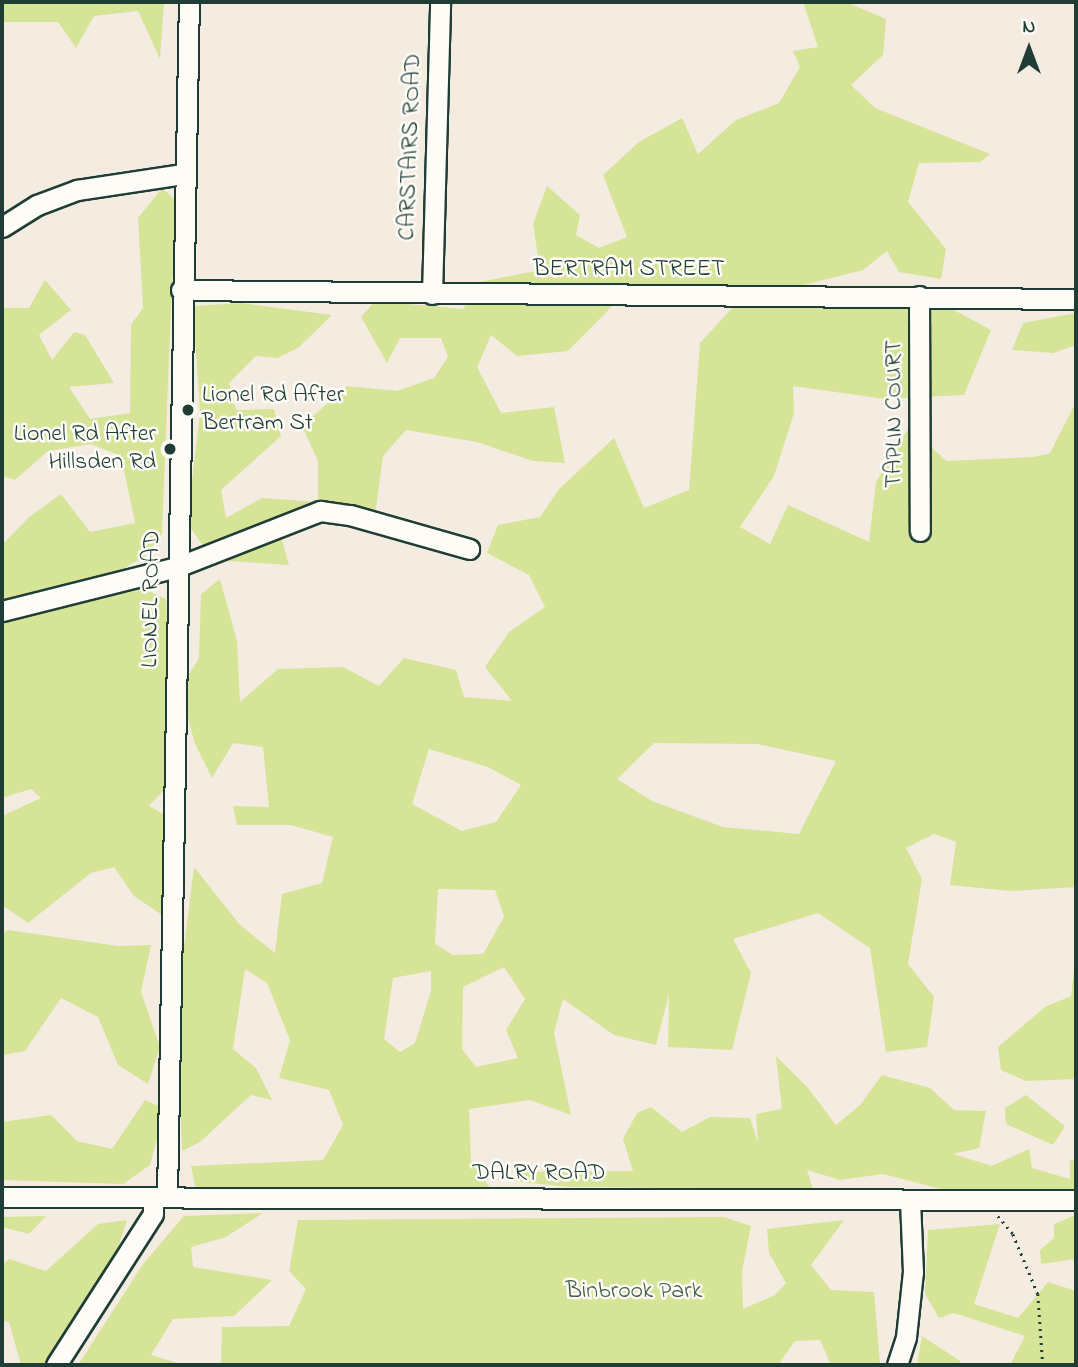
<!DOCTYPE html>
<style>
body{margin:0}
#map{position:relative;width:1078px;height:1367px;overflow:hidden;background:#f5ece1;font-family:"Indie Flower",sans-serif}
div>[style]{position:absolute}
.green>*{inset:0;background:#d5e497}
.path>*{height:2.5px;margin-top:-1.25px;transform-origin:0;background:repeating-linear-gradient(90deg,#1f3d34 0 2px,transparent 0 7px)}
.roads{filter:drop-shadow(2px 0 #1f3d34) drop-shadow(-2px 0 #1f3d34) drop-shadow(0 2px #1f3d34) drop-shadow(0 -2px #1f3d34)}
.minor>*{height:19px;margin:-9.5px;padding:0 9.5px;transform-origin:9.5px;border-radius:9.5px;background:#fdfcf7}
.dots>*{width:19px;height:19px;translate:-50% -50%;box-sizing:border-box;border:4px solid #fdfcf7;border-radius:50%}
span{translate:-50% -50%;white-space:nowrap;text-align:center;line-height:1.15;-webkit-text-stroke:5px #fdfcf7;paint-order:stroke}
.street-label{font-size:24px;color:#1f3d34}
.poi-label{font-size:24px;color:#1f3d34}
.left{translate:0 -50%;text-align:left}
.right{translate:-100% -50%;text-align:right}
.park-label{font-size:24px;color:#435e48}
.frame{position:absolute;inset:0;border:4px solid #1f3d34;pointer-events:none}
.north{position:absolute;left:994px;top:14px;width:70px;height:70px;-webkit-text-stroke:5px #fdfcf7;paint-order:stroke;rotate:0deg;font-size:19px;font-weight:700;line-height:28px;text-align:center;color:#1f3d34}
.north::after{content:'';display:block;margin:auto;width:24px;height:32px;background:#1f3d34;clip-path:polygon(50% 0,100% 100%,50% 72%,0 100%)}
</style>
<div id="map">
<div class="green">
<div style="clip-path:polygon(2px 2px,164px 2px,160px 59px,138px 11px,94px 16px,76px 48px,58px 22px,2px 22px)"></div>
<div style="clip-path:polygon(803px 2px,846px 2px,886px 19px,883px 55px,851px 85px,875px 108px,990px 154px,980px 162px,919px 163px,908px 202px,946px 249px,941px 279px,899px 272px,887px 251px,863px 270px,796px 287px,631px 287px,568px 351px,517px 356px,491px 335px,477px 367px,501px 413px,554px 407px,565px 463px,533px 461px,477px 442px,406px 430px,383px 456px,373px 531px,328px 507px,278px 526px,289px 565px,213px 560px,187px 523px,200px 412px,193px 306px,241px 303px,332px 315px,298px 348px,277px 358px,256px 356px,229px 383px,236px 410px,274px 409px,281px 436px,221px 490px,226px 518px,262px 498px,318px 502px,318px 461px,302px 426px,347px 386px,397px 391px,434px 378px,448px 357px,441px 338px,400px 338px,387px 363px,361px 317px,375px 301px,463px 309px,480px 282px,540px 270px,533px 224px,547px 186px,580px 215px,576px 235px,599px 248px,627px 237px,603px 175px,639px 142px,682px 118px,698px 154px,736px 120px,779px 103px,800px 67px,793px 51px,818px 47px)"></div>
<div style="clip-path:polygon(162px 188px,181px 205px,172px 282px,162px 534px,144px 557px,106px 578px,105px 597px,144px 589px,166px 599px,173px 780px,149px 806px,171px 818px,162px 870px,165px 917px,134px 896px,114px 867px,91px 873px,28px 923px,2px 905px,2px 816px,41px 798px,31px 789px,2px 798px,2px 545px,29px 517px,61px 494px,90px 532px,135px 523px,121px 456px,91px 444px,48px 451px,15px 480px,2px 476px,2px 308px,29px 308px,45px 280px,71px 310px,39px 335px,52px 360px,74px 332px,85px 335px,114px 383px,69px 387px,90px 419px,130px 413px,131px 325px,143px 308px,138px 218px)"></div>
<div style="clip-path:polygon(evenodd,941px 303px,991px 330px,964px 395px,885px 399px,793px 386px,794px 413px,774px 476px,740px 527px,770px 544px,788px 505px,869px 542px,876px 482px,910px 426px,946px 461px,1034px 457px,1050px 453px,1076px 402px,1076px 887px,1010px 891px,950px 885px,956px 842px,934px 834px,906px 848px,922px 879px,908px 964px,934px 997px,927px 1047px,886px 1052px,870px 948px,818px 913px,733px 939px,751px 973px,732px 1050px,668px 1047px,669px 994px,656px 1045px,614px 1035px,563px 999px,554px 1033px,571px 1115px,530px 1100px,469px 1109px,471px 1161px,494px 1193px,196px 1190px,191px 1166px,323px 1160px,343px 1125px,329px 1090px,279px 1078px,290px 1040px,267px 983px,245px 969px,233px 1049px,256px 1068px,272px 1100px,251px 1095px,200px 1142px,182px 1151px,177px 1003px,194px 867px,240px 925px,275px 953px,282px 894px,322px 883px,333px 837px,291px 825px,237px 825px,233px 806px,269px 807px,263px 747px,233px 743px,212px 778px,195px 744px,180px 689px,199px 658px,201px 594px,220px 579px,237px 641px,240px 702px,278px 669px,343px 667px,379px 686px,404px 658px,456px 670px,464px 697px,512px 701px,485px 667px,509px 632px,545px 607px,529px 575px,487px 553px,498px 525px,540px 517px,559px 489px,614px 438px,644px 508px,689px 490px,700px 343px,733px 307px,941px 303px,654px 743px,757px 744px,836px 761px,799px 834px,723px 827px,652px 801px,617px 779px,654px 743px,941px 303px,429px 749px,488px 767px,521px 785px,496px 822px,462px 831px,412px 804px,429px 749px,941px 303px,438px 889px,495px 890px,504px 917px,483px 954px,453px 955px,435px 944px,438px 889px,941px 303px,504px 967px,525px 999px,506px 1030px,518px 1058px,476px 1067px,462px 1049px,463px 987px,504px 967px,941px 303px,431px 971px,431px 991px,415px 1043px,400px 1052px,384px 1039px,393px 978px,431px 971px)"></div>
<div style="clip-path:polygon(1076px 313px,1076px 345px,1053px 353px,1012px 350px,1023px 323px)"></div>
<div style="clip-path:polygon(8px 930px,118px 946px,151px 945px,141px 992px,160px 1047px,148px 1084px,118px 1065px,98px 1017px,61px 998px,25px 1051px,2px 1055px,2px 934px)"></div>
<div style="clip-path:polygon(1076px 952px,1076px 1079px,1026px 1081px,1001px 1070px,998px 1047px,1045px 1007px,1071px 996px)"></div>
<div style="clip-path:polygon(776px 1056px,808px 1088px,836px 1125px,860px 1105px,882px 1075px,930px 1088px,954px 1110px,986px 1111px,979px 1148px,953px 1154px,992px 1166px,1029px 1149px,1032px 1168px,1070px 1179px,1070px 1160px,1076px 1161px,1076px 1208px,949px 1191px,883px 1174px,840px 1180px,807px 1170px,813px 1189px,569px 1187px,514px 1181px,517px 1172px,633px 1171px,623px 1139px,637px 1113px,651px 1107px,682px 1132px,710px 1117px,750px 1118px,758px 1143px,756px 1114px,782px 1109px)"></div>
<div style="clip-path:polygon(1026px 1095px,1065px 1126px,1053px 1145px,1006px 1124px,1005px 1108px)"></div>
<div style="clip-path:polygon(145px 1100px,165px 1109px,150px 1165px,123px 1184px,2px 1180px,2px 1122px,51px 1115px,77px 1141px,112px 1149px)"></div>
<div style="clip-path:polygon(263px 1213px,226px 1237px,191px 1247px,193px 1267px,272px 1280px,234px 1316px,173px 1319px,151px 1355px,184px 1365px,78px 1365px,143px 1264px,184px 1216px)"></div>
<div style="clip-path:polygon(1076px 1215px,1076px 1259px,1041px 1264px,1040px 1250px,1054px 1238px,1054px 1224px)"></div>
<div style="clip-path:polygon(46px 1216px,29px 1234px,2px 1227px,2px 1217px)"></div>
<div style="clip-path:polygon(724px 1217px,751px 1226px,742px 1271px,743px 1309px,775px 1295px,786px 1283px,769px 1253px,767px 1229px,844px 1220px,811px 1265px,831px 1290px,874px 1292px,880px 1365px,831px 1365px,820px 1340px,795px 1341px,778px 1365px,221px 1365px,222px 1327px,289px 1326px,306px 1289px,289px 1271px,298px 1220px)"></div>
<div style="clip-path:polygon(127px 1220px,106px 1284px,44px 1365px,21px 1365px,9px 1322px,2px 1321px,2px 1265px,9px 1259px,46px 1271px,98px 1224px)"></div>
<div style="clip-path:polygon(1000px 1224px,974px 1304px,1018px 1318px,1048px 1282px,1076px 1291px,1076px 1365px,1010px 1365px,1025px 1336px,954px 1313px,939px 1318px,925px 1294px,928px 1230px)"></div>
<div style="clip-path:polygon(922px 1336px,960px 1361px,960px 1365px,917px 1365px)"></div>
</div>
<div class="path">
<div style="left:998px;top:1216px;width:23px;rotate:50deg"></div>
<div style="left:1013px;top:1234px;width:65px;rotate:67.4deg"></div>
<div style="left:1038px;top:1294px;width:71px;rotate:86deg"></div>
</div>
<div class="roads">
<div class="minor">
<div style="left:2px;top:227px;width:41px;rotate:-32.2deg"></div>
<div style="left:37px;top:205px;width:43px;rotate:-20.6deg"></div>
<div style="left:77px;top:190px;width:107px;rotate:-8.6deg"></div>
<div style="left:181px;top:290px;width:895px;rotate:0.58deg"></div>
<div style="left:432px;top:294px;width:292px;rotate:-88.4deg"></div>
<div style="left:919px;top:296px;width:235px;rotate:89.8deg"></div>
<div style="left:2px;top:611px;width:180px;rotate:-14.1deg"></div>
<div style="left:177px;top:567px;width:154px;rotate:-21.4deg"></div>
<div style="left:320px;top:511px;width:30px;rotate:8deg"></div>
<div style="left:350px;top:515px;width:124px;rotate:15.9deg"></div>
<div style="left:2px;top:1197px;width:1074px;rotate:0.16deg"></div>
<div style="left:167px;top:1197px;width:1195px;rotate:-88.95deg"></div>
<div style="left:56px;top:1365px;width:179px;rotate:-57.3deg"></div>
<div style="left:153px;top:1214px;width:17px;rotate:-90deg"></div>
<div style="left:897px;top:1365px;width:29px;rotate:-72deg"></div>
<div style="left:906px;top:1337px;width:65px;rotate:-83.9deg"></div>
<div style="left:913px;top:1272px;width:72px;rotate:-92.4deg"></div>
</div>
</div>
<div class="dots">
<div style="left:188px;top:410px;background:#1f3d34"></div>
<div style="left:170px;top:449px;background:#1f3d34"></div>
</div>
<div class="street-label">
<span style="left:411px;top:147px;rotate:-88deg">CARSTAIRS ROAD</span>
<span style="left:629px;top:270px">BERTRAM STREET</span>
<span style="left:895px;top:414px;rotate:-90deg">TAPLIN COURT</span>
<span style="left:152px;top:599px;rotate:-89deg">LIONEL ROAD</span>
<span style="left:539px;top:1174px">DALRY ROAD</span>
</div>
<div class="poi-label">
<span class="left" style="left:202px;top:410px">Lionel Rd After<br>Bertram St</span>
<span class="right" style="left:156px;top:449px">Lionel Rd After<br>Hillsden Rd</span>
</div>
<div class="park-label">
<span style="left:634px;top:1292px">Binbrook Park</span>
</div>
<div class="frame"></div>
<div class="north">N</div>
</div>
